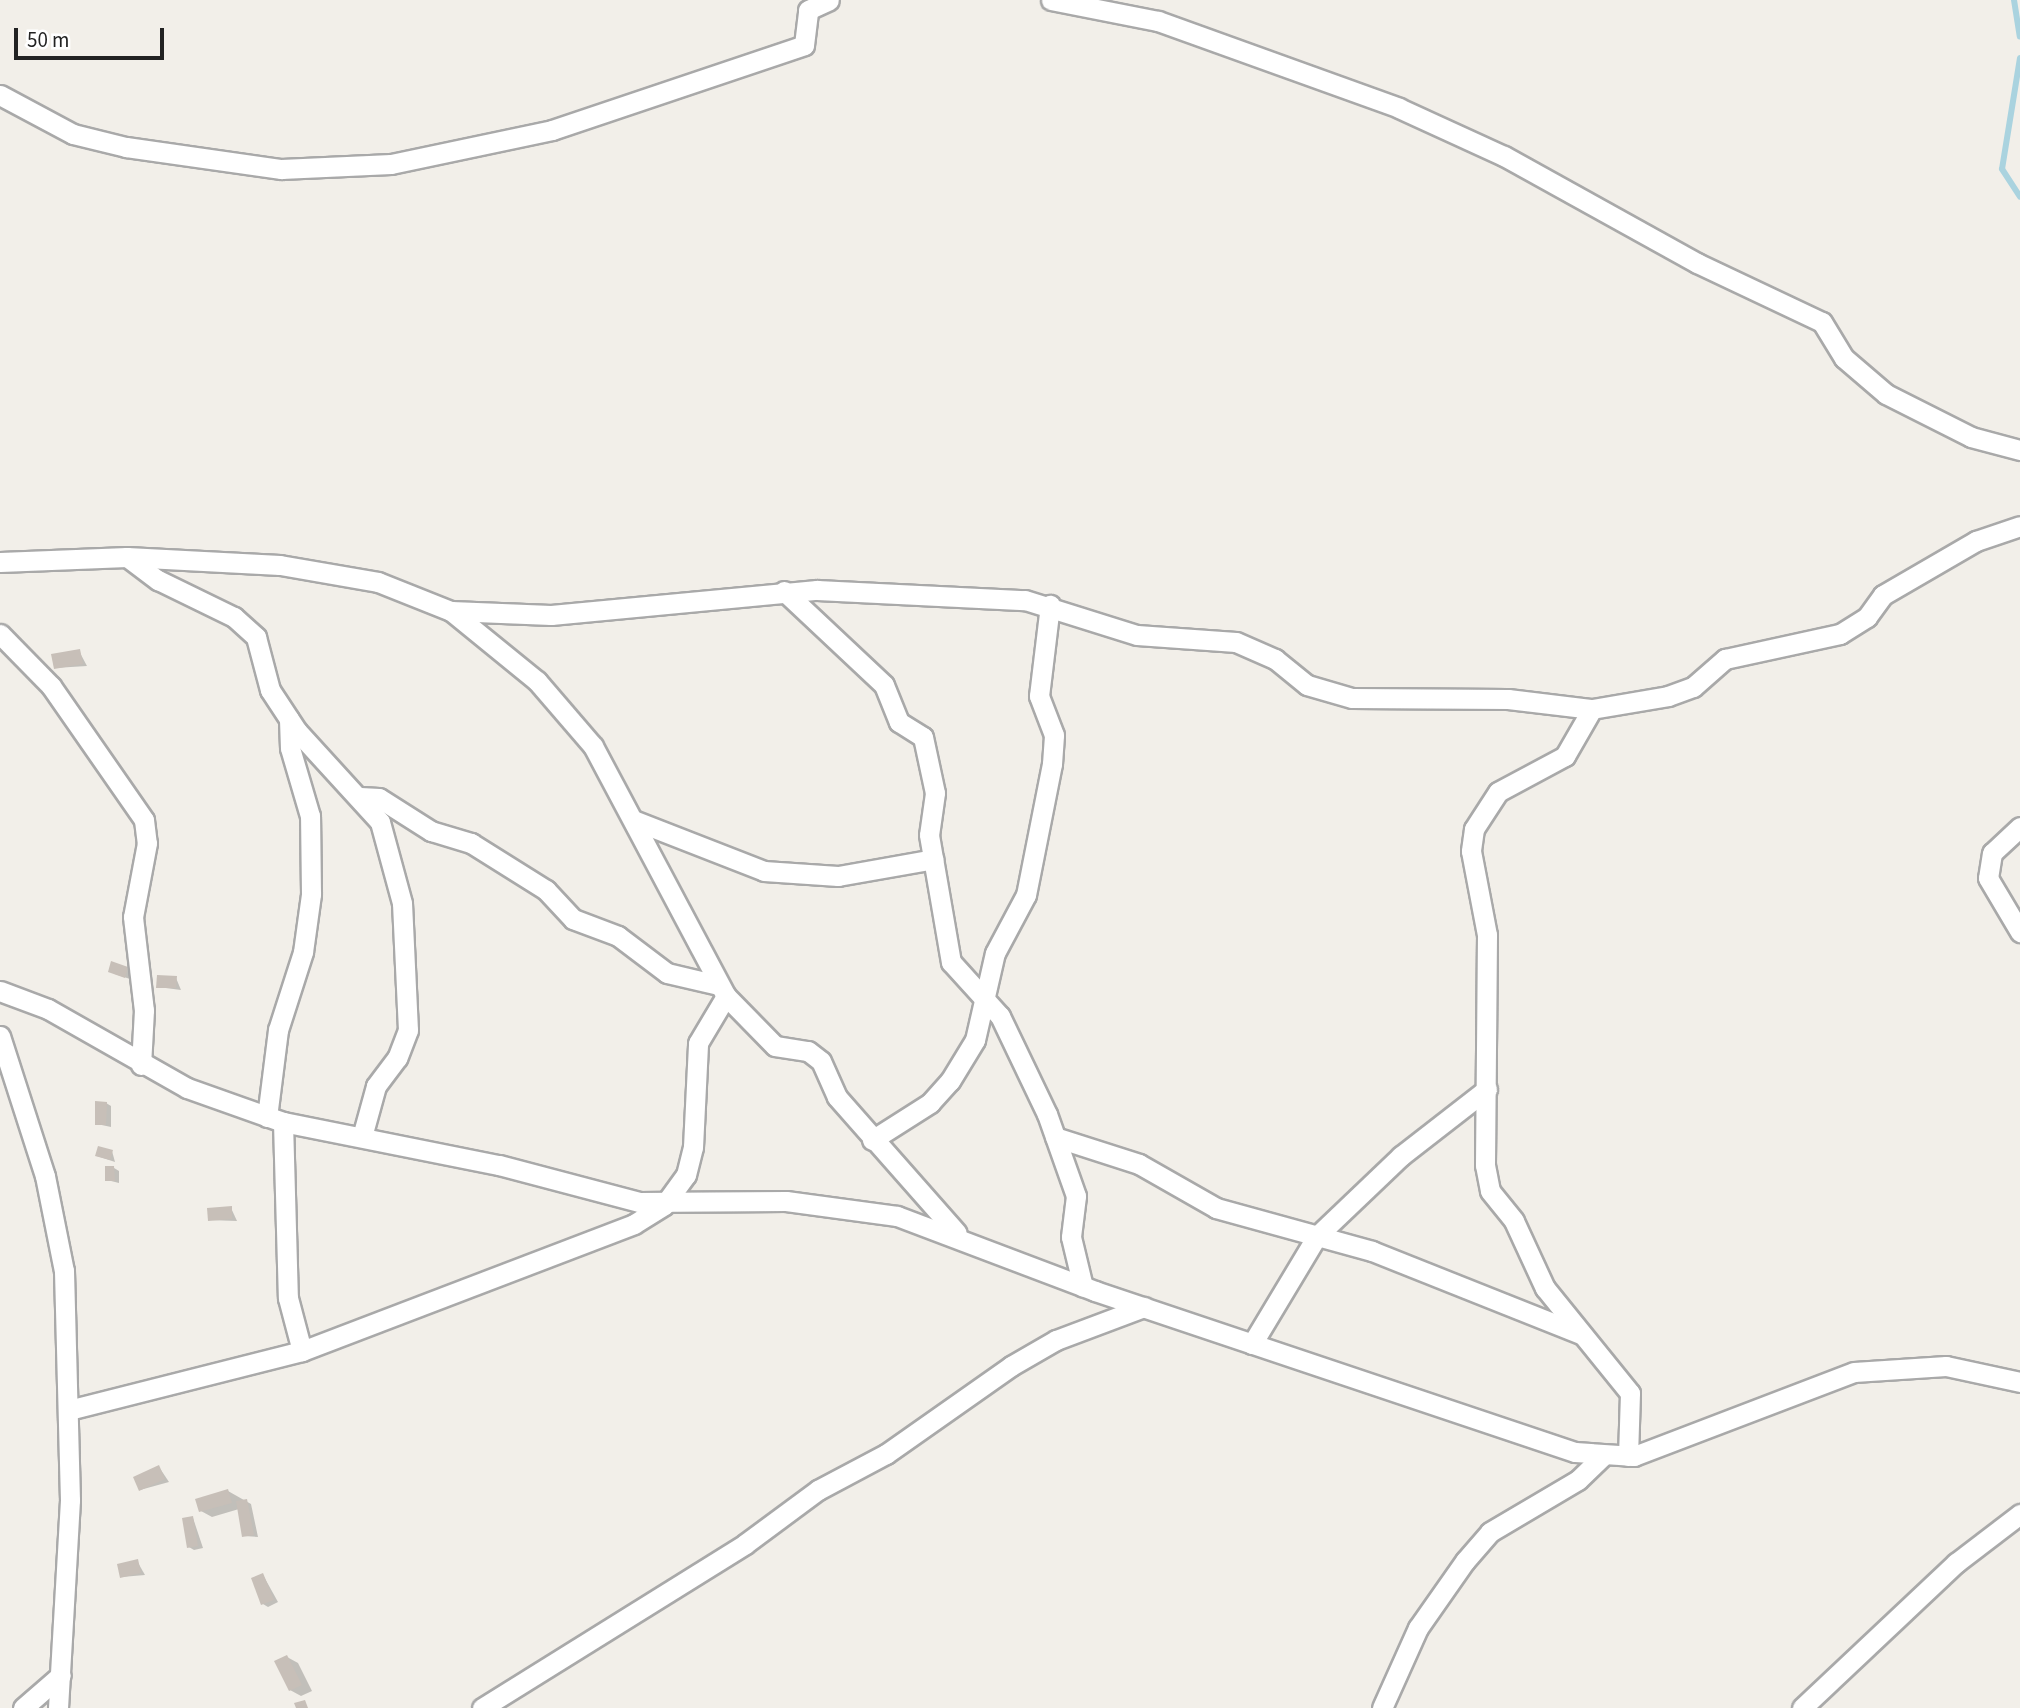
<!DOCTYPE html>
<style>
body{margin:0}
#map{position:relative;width:2020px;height:1708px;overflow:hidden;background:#f2efe9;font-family:"Source Sans 3",sans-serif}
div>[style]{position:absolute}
.shadow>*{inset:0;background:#0003}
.stream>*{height:6px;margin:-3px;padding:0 3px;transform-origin:3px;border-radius:3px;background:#aad3df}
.building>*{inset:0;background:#c7bfb8}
.roads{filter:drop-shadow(2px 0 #a9a9a9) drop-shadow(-2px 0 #a9a9a9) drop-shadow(0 2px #a9a9a9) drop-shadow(0 -2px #a9a9a9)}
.street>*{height:19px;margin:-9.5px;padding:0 9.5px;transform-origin:9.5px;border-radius:9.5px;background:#fff}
span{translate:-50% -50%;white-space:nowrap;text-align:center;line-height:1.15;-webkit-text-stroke:5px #fff;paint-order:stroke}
.scale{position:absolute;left:14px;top:28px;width:150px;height:32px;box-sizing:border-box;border:4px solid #222;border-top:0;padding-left:9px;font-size:21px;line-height:24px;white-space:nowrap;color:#222;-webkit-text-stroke:5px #fff;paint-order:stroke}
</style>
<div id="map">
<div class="shadow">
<div style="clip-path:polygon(79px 651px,87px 666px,55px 668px)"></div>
<div style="clip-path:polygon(128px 968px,130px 979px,115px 974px)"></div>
<div style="clip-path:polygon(176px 978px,181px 990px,158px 987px)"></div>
<div style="clip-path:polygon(106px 1103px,111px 1106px,111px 1127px,97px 1124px)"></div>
<div style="clip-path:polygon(112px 1151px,115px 1162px,97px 1156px)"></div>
<div style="clip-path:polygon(114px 1168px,119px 1171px,119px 1183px,107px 1180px)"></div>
<div style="clip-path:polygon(231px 1208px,237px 1221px,209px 1220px)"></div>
<div style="clip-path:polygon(159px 1467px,169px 1482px,140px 1490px)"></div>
<div style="clip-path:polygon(228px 1491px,251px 1504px,258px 1537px,244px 1536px,239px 1509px,212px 1517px,201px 1511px)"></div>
<div style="clip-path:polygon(193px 1518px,203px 1548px,194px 1550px,189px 1547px)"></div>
<div style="clip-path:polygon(137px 1561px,145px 1575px,122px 1577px)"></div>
<div style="clip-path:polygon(263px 1575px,278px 1602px,268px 1607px,263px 1604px)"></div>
<div style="clip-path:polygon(287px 1657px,298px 1663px,312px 1691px,301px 1696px,290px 1690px)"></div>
</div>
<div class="stream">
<div style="left:2014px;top:0;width:37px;rotate:81deg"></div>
<div style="left:2020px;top:58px;width:112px;rotate:99.2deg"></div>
<div style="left:2002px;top:169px;width:33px;rotate:57deg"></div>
</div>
<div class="building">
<div style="clip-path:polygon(80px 649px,83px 664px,54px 669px,51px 654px)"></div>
<div style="clip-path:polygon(111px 961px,128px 967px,125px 978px,108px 972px)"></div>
<div style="clip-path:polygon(157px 975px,177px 976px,176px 988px,156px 988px)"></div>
<div style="clip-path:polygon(95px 1101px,107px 1102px,106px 1125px,95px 1125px)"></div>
<div style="clip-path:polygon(98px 1146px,113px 1150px,110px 1160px,95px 1156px)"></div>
<div style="clip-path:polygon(105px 1166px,114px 1166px,115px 1181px,105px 1181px)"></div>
<div style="clip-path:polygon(232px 1206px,232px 1219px,208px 1221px,207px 1208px)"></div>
<div style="clip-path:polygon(159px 1465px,165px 1479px,139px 1491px,133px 1477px)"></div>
<div style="clip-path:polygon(228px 1489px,232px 1503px,199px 1512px,195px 1499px)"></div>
<div style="clip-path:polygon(247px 1499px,254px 1535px,242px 1537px,236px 1501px)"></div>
<div style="clip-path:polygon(193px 1516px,198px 1546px,187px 1548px,182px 1518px)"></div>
<div style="clip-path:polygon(138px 1559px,141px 1573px,120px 1578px,117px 1564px)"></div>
<div style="clip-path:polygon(263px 1573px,274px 1600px,261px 1605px,251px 1578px)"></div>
<div style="clip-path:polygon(287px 1655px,302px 1685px,289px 1691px,274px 1661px)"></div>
<div style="clip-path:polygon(305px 1700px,308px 1708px,296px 1708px,294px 1703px)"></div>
</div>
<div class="roads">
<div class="street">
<div style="left:1051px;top:0;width:109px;rotate:11.1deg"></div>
<div style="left:1158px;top:21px;width:256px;rotate:19.8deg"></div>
<div style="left:1399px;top:108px;width:115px;rotate:24.6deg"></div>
<div style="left:1504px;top:156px;width:221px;rotate:29deg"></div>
<div style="left:1697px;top:263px;width:138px;rotate:25.3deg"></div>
<div style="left:1822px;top:322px;width:42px;rotate:58.6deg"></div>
<div style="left:1844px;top:358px;width:55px;rotate:40.6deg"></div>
<div style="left:1886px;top:394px;width:95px;rotate:26.8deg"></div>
<div style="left:1971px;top:437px;width:51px;rotate:14.9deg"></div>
<div style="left:0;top:95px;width:83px;rotate:28.1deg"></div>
<div style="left:73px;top:134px;width:55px;rotate:13.8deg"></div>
<div style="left:126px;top:147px;width:157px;rotate:8.1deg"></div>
<div style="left:281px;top:169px;width:110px;rotate:-2.6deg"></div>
<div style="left:391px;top:164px;width:165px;rotate:-11.9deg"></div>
<div style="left:552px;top:130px;width:266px;rotate:-18.6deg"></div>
<div style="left:804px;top:45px;width:35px;rotate:-83deg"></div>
<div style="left:808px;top:10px;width:23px;rotate:-25deg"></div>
<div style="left:127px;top:557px;width:39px;rotate:37deg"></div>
<div style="left:158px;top:580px;width:85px;rotate:26deg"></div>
<div style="left:234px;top:617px;width:30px;rotate:42deg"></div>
<div style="left:256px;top:637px;width:55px;rotate:75.2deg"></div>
<div style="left:270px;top:690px;width:49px;rotate:56.6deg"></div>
<div style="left:297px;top:731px;width:123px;rotate:47.6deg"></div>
<div style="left:380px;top:822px;width:84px;rotate:74.8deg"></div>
<div style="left:402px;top:903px;width:127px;rotate:87.3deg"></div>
<div style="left:408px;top:1030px;width:30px;rotate:111deg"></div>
<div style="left:397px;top:1058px;width:35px;rotate:127deg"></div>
<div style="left:376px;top:1086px;width:53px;rotate:105.4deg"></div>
<div style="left:0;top:562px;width:127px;rotate:-2.3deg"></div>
<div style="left:127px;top:557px;width:153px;rotate:3deg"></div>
<div style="left:280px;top:565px;width:99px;rotate:9.8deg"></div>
<div style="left:378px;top:582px;width:79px;rotate:21.7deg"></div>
<div style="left:451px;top:611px;width:111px;rotate:39.1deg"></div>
<div style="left:537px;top:681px;width:86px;rotate:49.3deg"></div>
<div style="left:593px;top:746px;width:283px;rotate:62deg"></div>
<div style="left:726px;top:996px;width:70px;rotate:45.6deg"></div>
<div style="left:775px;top:1046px;width:33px;rotate:9deg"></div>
<div style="left:808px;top:1051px;width:16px;rotate:38deg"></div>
<div style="left:821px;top:1061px;width:39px;rotate:66deg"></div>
<div style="left:837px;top:1097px;width:181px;rotate:48.6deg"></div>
<div style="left:784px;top:591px;width:137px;rotate:43.2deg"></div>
<div style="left:884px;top:685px;width:40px;rotate:68deg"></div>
<div style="left:899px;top:722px;width:28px;rotate:32deg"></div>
<div style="left:923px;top:737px;width:57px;rotate:77.9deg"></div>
<div style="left:935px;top:793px;width:42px;rotate:98.1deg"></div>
<div style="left:929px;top:835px;width:129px;rotate:80.2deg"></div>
<div style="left:951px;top:962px;width:73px;rotate:47.8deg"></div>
<div style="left:1000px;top:1016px;width:109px;rotate:64.4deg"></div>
<div style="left:1047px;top:1114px;width:87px;rotate:70.5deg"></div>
<div style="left:1076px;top:1196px;width:41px;rotate:97deg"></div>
<div style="left:1071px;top:1237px;width:51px;rotate:76.5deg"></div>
<div style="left:451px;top:611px;width:100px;rotate:2.3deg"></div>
<div style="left:551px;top:615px;width:267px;rotate:-5.4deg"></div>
<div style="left:817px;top:590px;width:208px;rotate:2.8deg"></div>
<div style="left:1025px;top:600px;width:117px;rotate:17.4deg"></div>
<div style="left:1137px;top:635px;width:99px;rotate:4deg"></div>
<div style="left:1236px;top:642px;width:43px;rotate:23.6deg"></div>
<div style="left:1275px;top:659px;width:41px;rotate:39.1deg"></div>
<div style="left:1307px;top:685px;width:47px;rotate:16.1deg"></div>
<div style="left:1352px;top:698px;width:156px;rotate:0.4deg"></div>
<div style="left:1508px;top:699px;width:85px;rotate:6.8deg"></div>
<div style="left:1592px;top:709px;width:77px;rotate:-9.7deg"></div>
<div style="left:1668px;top:696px;width:27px;rotate:-20deg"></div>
<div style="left:1693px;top:687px;width:43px;rotate:-41.2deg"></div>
<div style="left:1725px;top:659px;width:118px;rotate:-12.3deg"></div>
<div style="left:1840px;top:634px;width:32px;rotate:-32deg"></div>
<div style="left:1867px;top:617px;width:27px;rotate:-54deg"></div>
<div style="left:1883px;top:595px;width:108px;rotate:-30.1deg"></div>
<div style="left:1976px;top:541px;width:46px;rotate:-18.8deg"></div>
<div style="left:0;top:634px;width:73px;rotate:45.6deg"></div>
<div style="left:51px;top:686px;width:163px;rotate:55.2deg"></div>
<div style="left:144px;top:820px;width:23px;rotate:83deg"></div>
<div style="left:147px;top:843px;width:75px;rotate:100.7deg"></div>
<div style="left:133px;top:917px;width:94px;rotate:83.3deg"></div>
<div style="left:144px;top:1010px;width:55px;rotate:93.1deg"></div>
<div style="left:1592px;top:709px;width:54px;rotate:119.9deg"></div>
<div style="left:1565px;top:756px;width:76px;rotate:151.8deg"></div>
<div style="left:1498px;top:792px;width:44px;rotate:123deg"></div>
<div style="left:1474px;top:829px;width:22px;rotate:98deg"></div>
<div style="left:1471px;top:851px;width:86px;rotate:79.2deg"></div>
<div style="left:1487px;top:935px;width:230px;rotate:90.5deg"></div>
<div style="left:1485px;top:1165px;width:26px;rotate:79deg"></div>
<div style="left:1490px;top:1191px;width:38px;rotate:51deg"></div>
<div style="left:1514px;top:1221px;width:74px;rotate:65.2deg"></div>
<div style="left:1545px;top:1288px;width:135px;rotate:51deg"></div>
<div style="left:1630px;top:1393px;width:63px;rotate:91.8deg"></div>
<div style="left:360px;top:797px;width:19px;rotate:3deg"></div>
<div style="left:379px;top:798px;width:62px;rotate:32.4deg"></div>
<div style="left:431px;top:831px;width:42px;rotate:16.7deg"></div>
<div style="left:471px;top:843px;width:89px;rotate:32.1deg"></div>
<div style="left:546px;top:890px;width:40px;rotate:47deg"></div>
<div style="left:573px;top:919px;width:48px;rotate:20.7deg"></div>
<div style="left:618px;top:936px;width:61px;rotate:37.1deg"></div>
<div style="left:667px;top:973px;width:52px;rotate:13.2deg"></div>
<div style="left:636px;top:821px;width:137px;rotate:21.3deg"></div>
<div style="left:764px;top:871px;width:74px;rotate:3.9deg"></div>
<div style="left:838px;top:876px;width:97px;rotate:-10deg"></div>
<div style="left:2020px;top:827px;width:38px;rotate:137deg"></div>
<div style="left:1992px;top:853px;width:25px;rotate:99deg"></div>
<div style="left:1988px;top:878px;width:63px;rotate:59.3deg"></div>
<div style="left:0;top:991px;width:51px;rotate:20.6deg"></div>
<div style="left:48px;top:1009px;width:160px;rotate:29.6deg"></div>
<div style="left:187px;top:1088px;width:102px;rotate:19.5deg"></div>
<div style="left:283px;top:1122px;width:220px;rotate:11.3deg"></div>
<div style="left:499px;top:1165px;width:145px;rotate:14.8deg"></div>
<div style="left:639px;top:1202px;width:147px;rotate:-0.4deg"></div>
<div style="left:786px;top:1201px;width:112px;rotate:7.7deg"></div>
<div style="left:897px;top:1216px;width:212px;rotate:20.7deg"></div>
<div style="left:1095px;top:1291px;width:506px;rotate:18.54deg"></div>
<div style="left:1575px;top:1452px;width:59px;rotate:3.9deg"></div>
<div style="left:1634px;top:1456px;width:235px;rotate:-20.9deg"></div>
<div style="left:1854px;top:1372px;width:92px;rotate:-3.7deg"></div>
<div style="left:1946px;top:1366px;width:76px;rotate:12.2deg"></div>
<div style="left:0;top:1036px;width:147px;rotate:72.2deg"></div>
<div style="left:45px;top:1176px;width:97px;rotate:78.7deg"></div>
<div style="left:64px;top:1271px;width:229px;rotate:88.5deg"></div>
<div style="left:70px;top:1500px;width:208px;rotate:93.3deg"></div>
<div style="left:267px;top:1117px;width:88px;rotate:-82.8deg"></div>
<div style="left:278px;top:1030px;width:82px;rotate:-72.2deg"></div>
<div style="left:303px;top:952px;width:59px;rotate:-82.1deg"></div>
<div style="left:311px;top:894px;width:78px;rotate:-90.7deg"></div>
<div style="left:310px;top:816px;width:71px;rotate:-106.4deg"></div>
<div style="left:290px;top:748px;width:29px;rotate:-92deg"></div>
<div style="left:283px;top:1122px;width:176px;rotate:88.4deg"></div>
<div style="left:288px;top:1298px;width:55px;rotate:75.2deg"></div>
<div style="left:1055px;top:1137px;width:88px;rotate:17.8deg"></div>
<div style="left:1139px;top:1164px;width:89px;rotate:29.7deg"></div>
<div style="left:1216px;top:1208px;width:162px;rotate:15.4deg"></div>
<div style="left:1372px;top:1251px;width:225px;rotate:21.7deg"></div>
<div style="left:872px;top:1140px;width:69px;rotate:-32.5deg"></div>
<div style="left:930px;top:1103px;width:30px;rotate:-48deg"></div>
<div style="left:950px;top:1081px;width:48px;rotate:-58.6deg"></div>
<div style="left:975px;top:1040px;width:89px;rotate:-77.1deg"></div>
<div style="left:995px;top:953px;width:66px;rotate:-61.9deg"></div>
<div style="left:1026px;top:895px;width:134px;rotate:-78.8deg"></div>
<div style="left:1052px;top:764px;width:29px;rotate:-86deg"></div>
<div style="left:1054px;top:735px;width:42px;rotate:-111deg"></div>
<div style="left:1039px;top:696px;width:92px;rotate:-83.1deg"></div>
<div style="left:1252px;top:1344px;width:126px;rotate:-59deg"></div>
<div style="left:1317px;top:1236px;width:116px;rotate:-43.6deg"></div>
<div style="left:1401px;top:1156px;width:109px;rotate:-37.9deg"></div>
<div style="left:69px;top:1410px;width:240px;rotate:-14.2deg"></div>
<div style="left:302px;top:1351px;width:355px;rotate:-20.9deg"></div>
<div style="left:634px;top:1224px;width:36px;rotate:-32deg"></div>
<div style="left:664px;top:1205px;width:37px;rotate:-54deg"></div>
<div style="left:686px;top:1175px;width:29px;rotate:-76deg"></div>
<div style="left:693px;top:1147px;width:104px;rotate:-87.2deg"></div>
<div style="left:698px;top:1043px;width:55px;rotate:-59.2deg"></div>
<div style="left:23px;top:1708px;width:50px;rotate:-41deg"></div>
<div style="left:482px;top:1708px;width:310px;rotate:-31.9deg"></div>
<div style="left:745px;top:1544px;width:91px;rotate:-36.5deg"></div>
<div style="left:818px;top:1490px;width:77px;rotate:-27.9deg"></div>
<div style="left:886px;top:1454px;width:153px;rotate:-35.1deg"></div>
<div style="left:1011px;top:1366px;width:52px;rotate:-30deg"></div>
<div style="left:1056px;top:1340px;width:94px;rotate:-20.6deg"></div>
<div style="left:1382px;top:1708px;width:88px;rotate:-65.8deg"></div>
<div style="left:1418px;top:1628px;width:82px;rotate:-55deg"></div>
<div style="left:1465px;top:1561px;width:38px;rotate:-49deg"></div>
<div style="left:1490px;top:1532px;width:102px;rotate:-30.6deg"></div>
<div style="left:1578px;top:1480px;width:35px;rotate:-44deg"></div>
<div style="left:1802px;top:1708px;width:212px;rotate:-43.3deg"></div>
<div style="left:1956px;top:1563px;width:81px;rotate:-37.4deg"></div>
</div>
</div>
<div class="scale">50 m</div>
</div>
